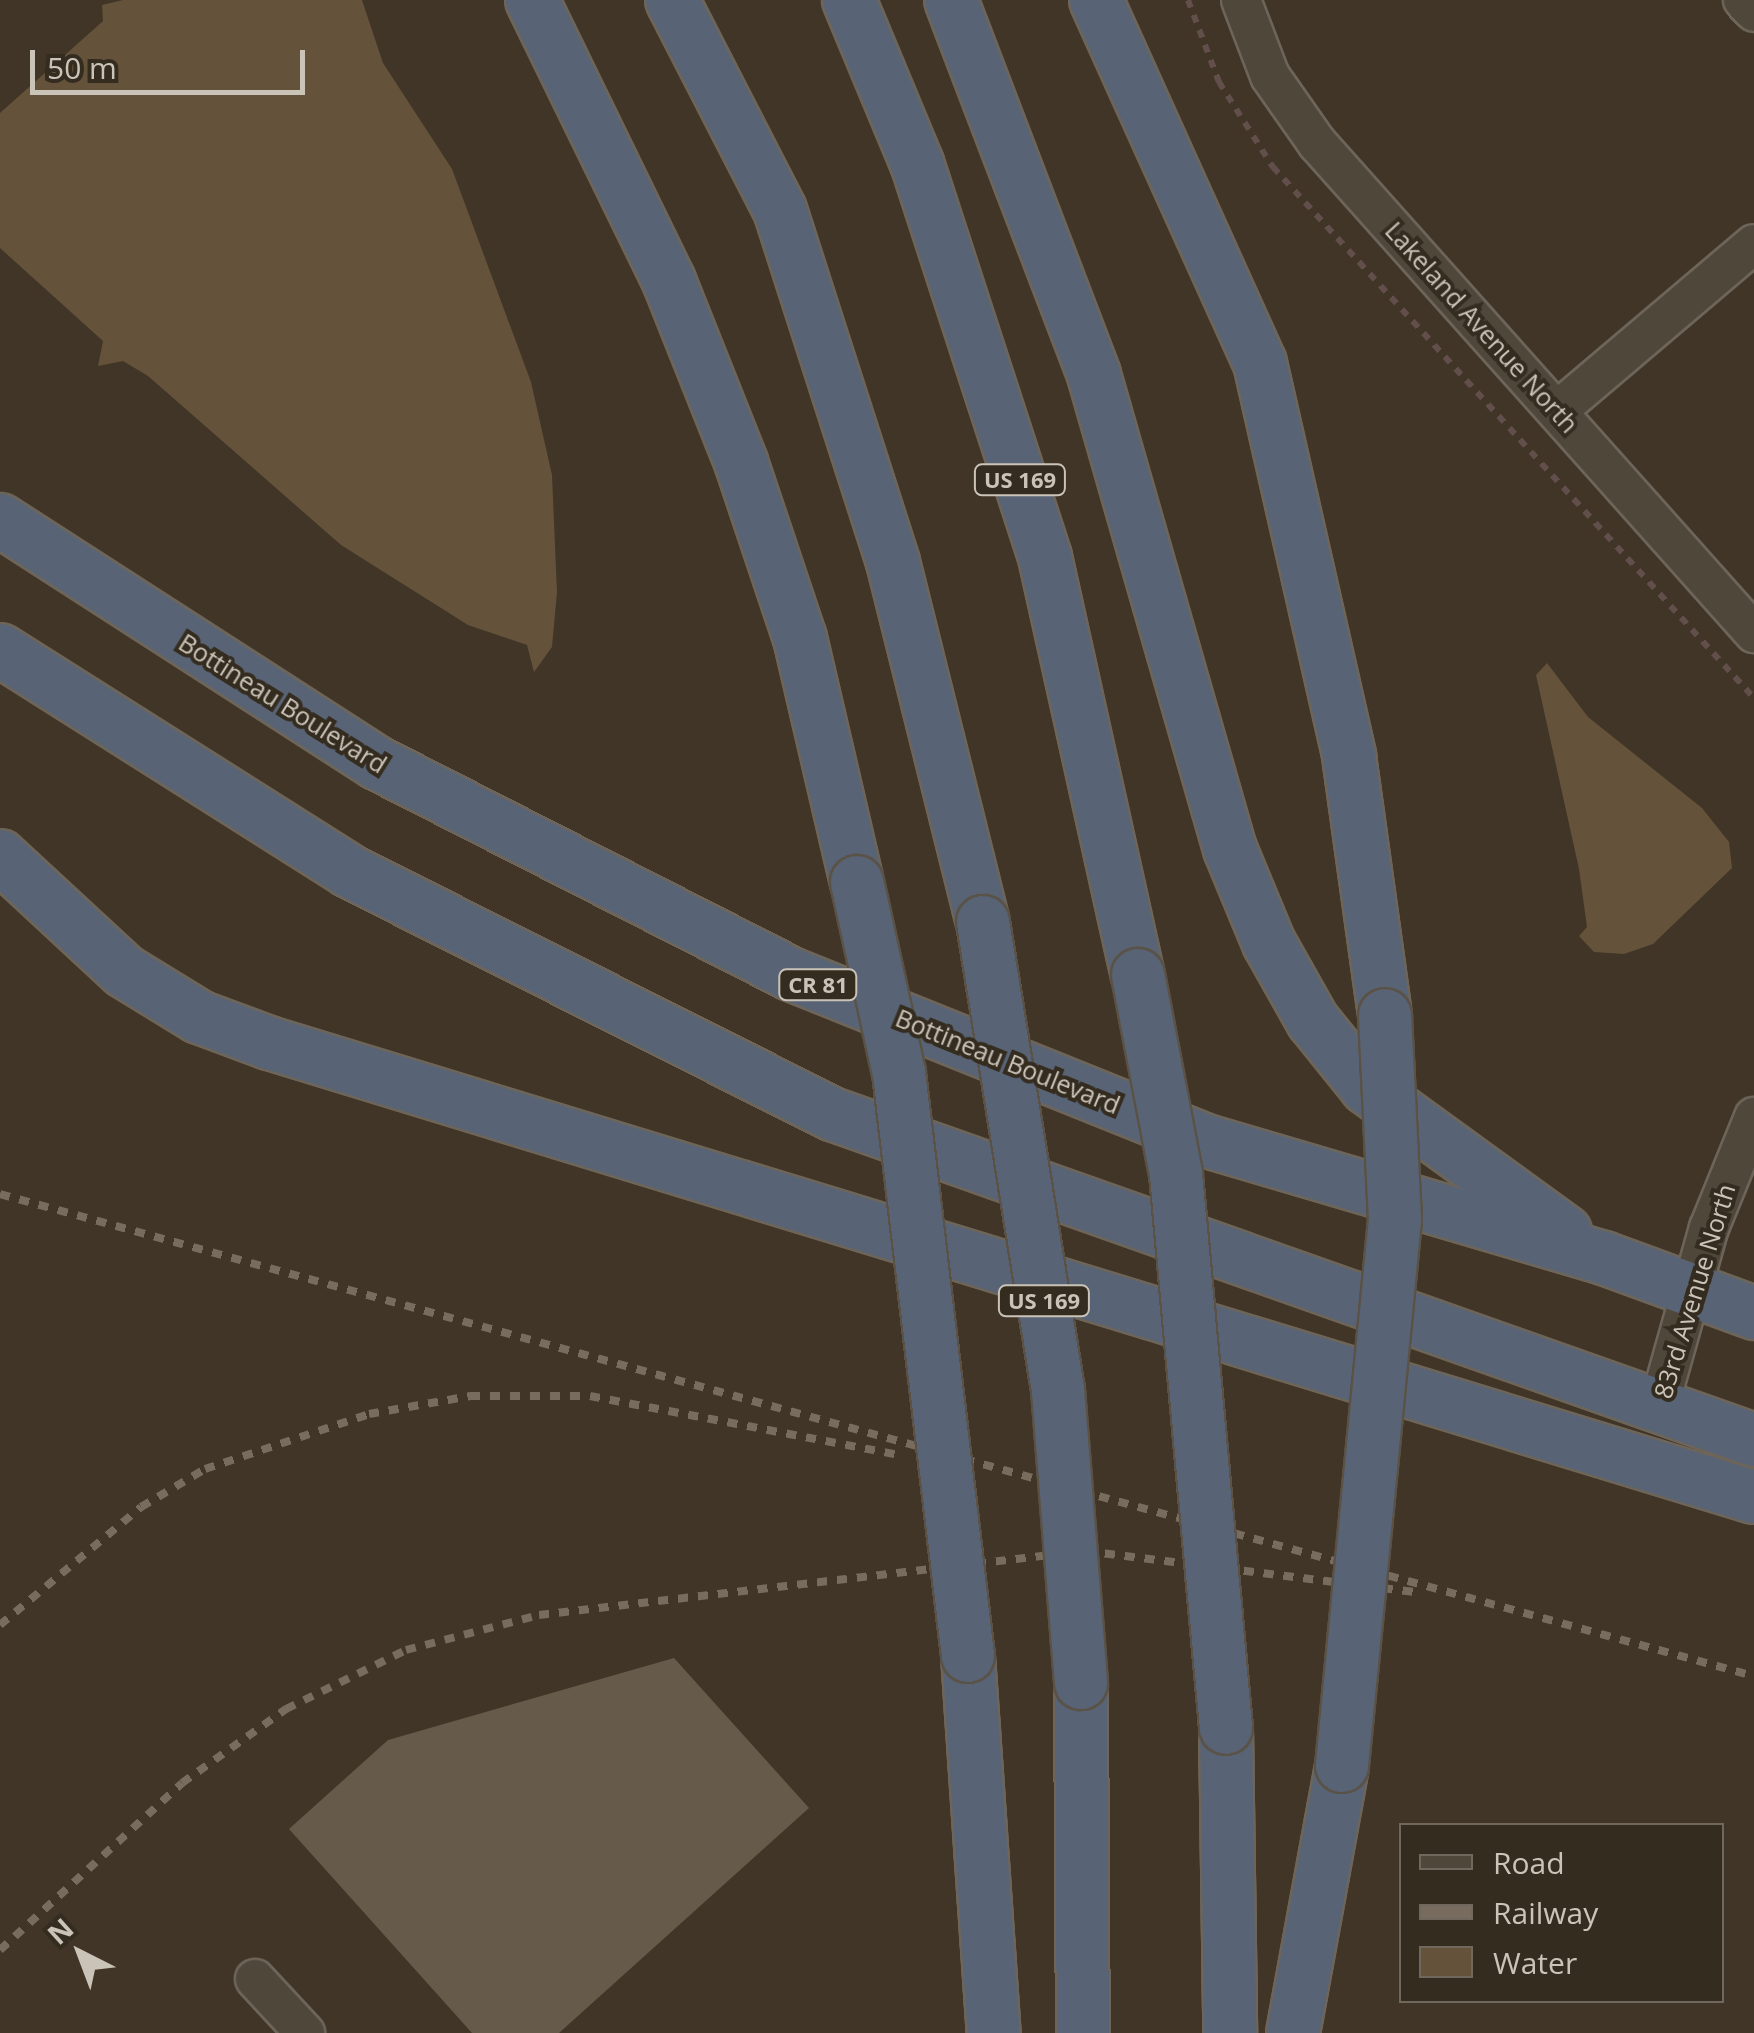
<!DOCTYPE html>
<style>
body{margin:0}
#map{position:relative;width:1754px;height:2033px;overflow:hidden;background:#403527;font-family:"Open Sans",sans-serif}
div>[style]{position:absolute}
.water>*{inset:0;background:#64523a}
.building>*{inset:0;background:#665b4b}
.path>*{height:6px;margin-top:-3px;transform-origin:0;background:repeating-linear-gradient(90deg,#624e4b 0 8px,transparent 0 16px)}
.roads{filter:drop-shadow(2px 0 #6d6559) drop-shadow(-2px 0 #6d6559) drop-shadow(0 2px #6d6559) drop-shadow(0 -2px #6d6559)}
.minor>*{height:38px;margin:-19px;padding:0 19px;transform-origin:19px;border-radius:19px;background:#50473b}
.highway>*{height:52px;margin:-26px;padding:0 26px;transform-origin:26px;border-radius:26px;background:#586475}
.rail>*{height:8px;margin-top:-4px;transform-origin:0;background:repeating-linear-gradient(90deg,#776c5d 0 10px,transparent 0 20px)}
.bridges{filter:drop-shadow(2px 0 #5a5246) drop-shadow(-2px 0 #5a5246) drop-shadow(0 2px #5a5246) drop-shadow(0 -2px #5a5246)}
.highway-bridge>*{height:52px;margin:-26px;padding:0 26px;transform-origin:26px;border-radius:26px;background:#586475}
span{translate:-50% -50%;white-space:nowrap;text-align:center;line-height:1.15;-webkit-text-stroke:8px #352c20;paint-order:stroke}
.shield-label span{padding:2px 8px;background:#352c20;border:2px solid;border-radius:8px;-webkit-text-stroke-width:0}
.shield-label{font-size:22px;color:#cac3b8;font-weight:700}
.street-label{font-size:25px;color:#cac3b8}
.legend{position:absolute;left:1399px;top:1823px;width:325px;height:180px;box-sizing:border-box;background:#352c20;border:2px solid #71685d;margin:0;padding:12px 18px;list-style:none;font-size:30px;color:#cac3b8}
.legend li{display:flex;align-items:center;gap:20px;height:50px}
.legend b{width:50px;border:2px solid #71685d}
.north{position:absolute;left:30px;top:1903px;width:100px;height:100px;-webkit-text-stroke:8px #352c20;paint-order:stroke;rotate:318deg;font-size:28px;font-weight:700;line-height:40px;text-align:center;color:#cac3b8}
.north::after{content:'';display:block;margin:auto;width:35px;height:45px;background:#cac3b8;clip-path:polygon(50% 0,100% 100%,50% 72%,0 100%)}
.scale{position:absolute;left:30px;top:50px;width:275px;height:45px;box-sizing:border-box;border:5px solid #cac3b8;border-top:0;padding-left:12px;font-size:30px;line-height:35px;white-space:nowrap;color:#cac3b8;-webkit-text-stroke:8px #352c20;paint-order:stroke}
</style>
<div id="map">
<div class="water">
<div style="clip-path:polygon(123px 0,362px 0,383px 63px,452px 169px,531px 382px,552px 475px,557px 592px,552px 647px,534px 672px,527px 645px,468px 625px,341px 545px,148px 376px,123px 361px,98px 366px,103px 341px,0 248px,0 113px,103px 21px,102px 5px)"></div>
<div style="clip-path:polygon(1547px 663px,1588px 717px,1702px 808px,1729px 842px,1732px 868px,1653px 944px,1624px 954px,1594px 952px,1579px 936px,1587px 927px,1579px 869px,1536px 675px)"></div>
</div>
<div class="building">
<div style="clip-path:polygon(674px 1658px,809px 1808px,559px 2033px,472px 2033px,289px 1829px,388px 1740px)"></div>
</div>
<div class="path">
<div style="left:1188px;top:0;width:88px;rotate:69.3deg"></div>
<div style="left:1219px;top:82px;width:101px;rotate:57.6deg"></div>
<div style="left:1273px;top:167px;width:716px;rotate:47.83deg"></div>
</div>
<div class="roads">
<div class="minor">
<div style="left:1241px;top:0;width:81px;rotate:69.1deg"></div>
<div style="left:1270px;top:76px;width:82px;rotate:55deg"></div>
<div style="left:1317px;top:143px;width:657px;rotate:48.27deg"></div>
<div style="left:1743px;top:0;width:16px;rotate:47deg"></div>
<div style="left:1557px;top:411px;width:258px;rotate:-40.3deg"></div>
<div style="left:1658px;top:1409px;width:188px;rotate:-74.3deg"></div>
<div style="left:1709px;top:1228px;width:120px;rotate:-67.9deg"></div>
<div style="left:255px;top:1979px;width:74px;rotate:47.2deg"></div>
</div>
<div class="highway">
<div style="left:532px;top:0;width:313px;rotate:64deg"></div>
<div style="left:669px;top:281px;width:195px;rotate:68.3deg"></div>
<div style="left:741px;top:462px;width:186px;rotate:71.5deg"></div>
<div style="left:800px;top:638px;width:251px;rotate:76.9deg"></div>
<div style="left:672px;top:0;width:236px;rotate:62.8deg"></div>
<div style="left:780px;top:210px;width:370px;rotate:72.2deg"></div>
<div style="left:893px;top:562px;width:371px;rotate:76deg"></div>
<div style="left:849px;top:0;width:177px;rotate:67.4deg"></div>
<div style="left:917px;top:163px;width:414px;rotate:72deg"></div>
<div style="left:1045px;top:557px;width:428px;rotate:77.5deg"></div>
<div style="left:951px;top:0;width:401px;rotate:69.1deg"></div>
<div style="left:1094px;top:375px;width:493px;rotate:74deg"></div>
<div style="left:1230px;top:849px;width:102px;rotate:67.5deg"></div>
<div style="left:1269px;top:943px;width:90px;rotate:60.6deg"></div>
<div style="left:1313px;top:1021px;width:86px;rotate:51.1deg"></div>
<div style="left:1367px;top:1088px;width:245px;rotate:36deg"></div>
<div style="left:1096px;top:0;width:398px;rotate:65.7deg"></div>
<div style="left:1260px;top:363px;width:403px;rotate:77.2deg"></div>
<div style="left:1349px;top:756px;width:261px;rotate:82.1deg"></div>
<div style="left:0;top:520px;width:449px;rotate:32.8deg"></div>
<div style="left:377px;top:763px;width:465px;rotate:27deg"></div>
<div style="left:791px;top:974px;width:444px;rotate:21.9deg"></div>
<div style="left:1203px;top:1140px;width:418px;rotate:16.4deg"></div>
<div style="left:1604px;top:1258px;width:160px;rotate:20.1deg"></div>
<div style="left:0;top:650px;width:413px;rotate:32.3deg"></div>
<div style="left:349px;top:871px;width:541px;rotate:26.71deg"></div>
<div style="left:832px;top:1114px;width:978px;rotate:19.47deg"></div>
<div style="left:0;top:856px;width:169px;rotate:42.8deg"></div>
<div style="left:124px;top:971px;width:88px;rotate:31.5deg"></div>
<div style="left:199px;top:1017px;width:75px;rotate:20.4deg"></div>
<div style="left:269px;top:1043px;width:1553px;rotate:17deg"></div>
<div style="left:968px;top:1656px;width:378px;rotate:86.1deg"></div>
<div style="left:1081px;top:1683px;width:350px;rotate:89.7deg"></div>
<div style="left:1226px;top:1728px;width:305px;rotate:89.2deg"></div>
<div style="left:1293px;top:2033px;width:271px;rotate:-79.6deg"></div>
</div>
</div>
<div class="rail">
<div style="left:0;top:1194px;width:1819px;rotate:15.37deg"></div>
<div style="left:0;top:1625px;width:184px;rotate:-39.9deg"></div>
<div style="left:141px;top:1507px;width:74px;rotate:-30.7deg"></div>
<div style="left:205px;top:1469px;width:173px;rotate:-18.5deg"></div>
<div style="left:369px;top:1414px;width:103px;rotate:-10.1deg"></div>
<div style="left:470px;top:1396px;width:120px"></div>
<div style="left:590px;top:1396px;width:310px;rotate:10.8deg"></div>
<div style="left:0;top:1950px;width:247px;rotate:-42.5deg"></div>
<div style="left:182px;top:1783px;width:128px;rotate:-35.4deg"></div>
<div style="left:286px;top:1709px;width:134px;rotate:-26.2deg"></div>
<div style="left:406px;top:1650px;width:138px;rotate:-14.7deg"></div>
<div style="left:539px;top:1615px;width:550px;rotate:-6.69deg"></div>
<div style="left:1085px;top:1551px;width:334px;rotate:7.1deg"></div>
</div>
<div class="bridges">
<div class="highway-bridge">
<div style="left:857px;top:882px;width:196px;rotate:77.6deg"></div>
<div style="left:899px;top:1073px;width:587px;rotate:83.25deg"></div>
<div style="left:983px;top:922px;width:474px;rotate:80.9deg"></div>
<div style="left:1058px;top:1390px;width:294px;rotate:85.5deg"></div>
<div style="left:1138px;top:975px;width:203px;rotate:79.2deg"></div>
<div style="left:1176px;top:1174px;width:556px;rotate:84.84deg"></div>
<div style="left:1342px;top:1766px;width:549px;rotate:-84.46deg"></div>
<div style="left:1395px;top:1220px;width:205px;rotate:-92.8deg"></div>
</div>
</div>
<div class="shield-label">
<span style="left:1020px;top:480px">US 169</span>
<span style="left:818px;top:985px">CR 81</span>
<span style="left:1044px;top:1301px">US 169</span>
</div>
<div class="street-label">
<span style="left:1482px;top:327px;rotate:48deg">Lakeland Avenue North</span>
<span style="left:283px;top:703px;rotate:32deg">Bottineau Boulevard</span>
<span style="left:1008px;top:1061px;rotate:22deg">Bottineau Boulevard</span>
<span style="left:1694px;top:1291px;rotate:-73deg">83rd Avenue North</span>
</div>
<ul class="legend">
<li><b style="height:12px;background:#50473b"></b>Road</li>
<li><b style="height:12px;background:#776c5d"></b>Railway</li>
<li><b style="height:28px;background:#64523a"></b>Water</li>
</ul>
<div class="north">N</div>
<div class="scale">50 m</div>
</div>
